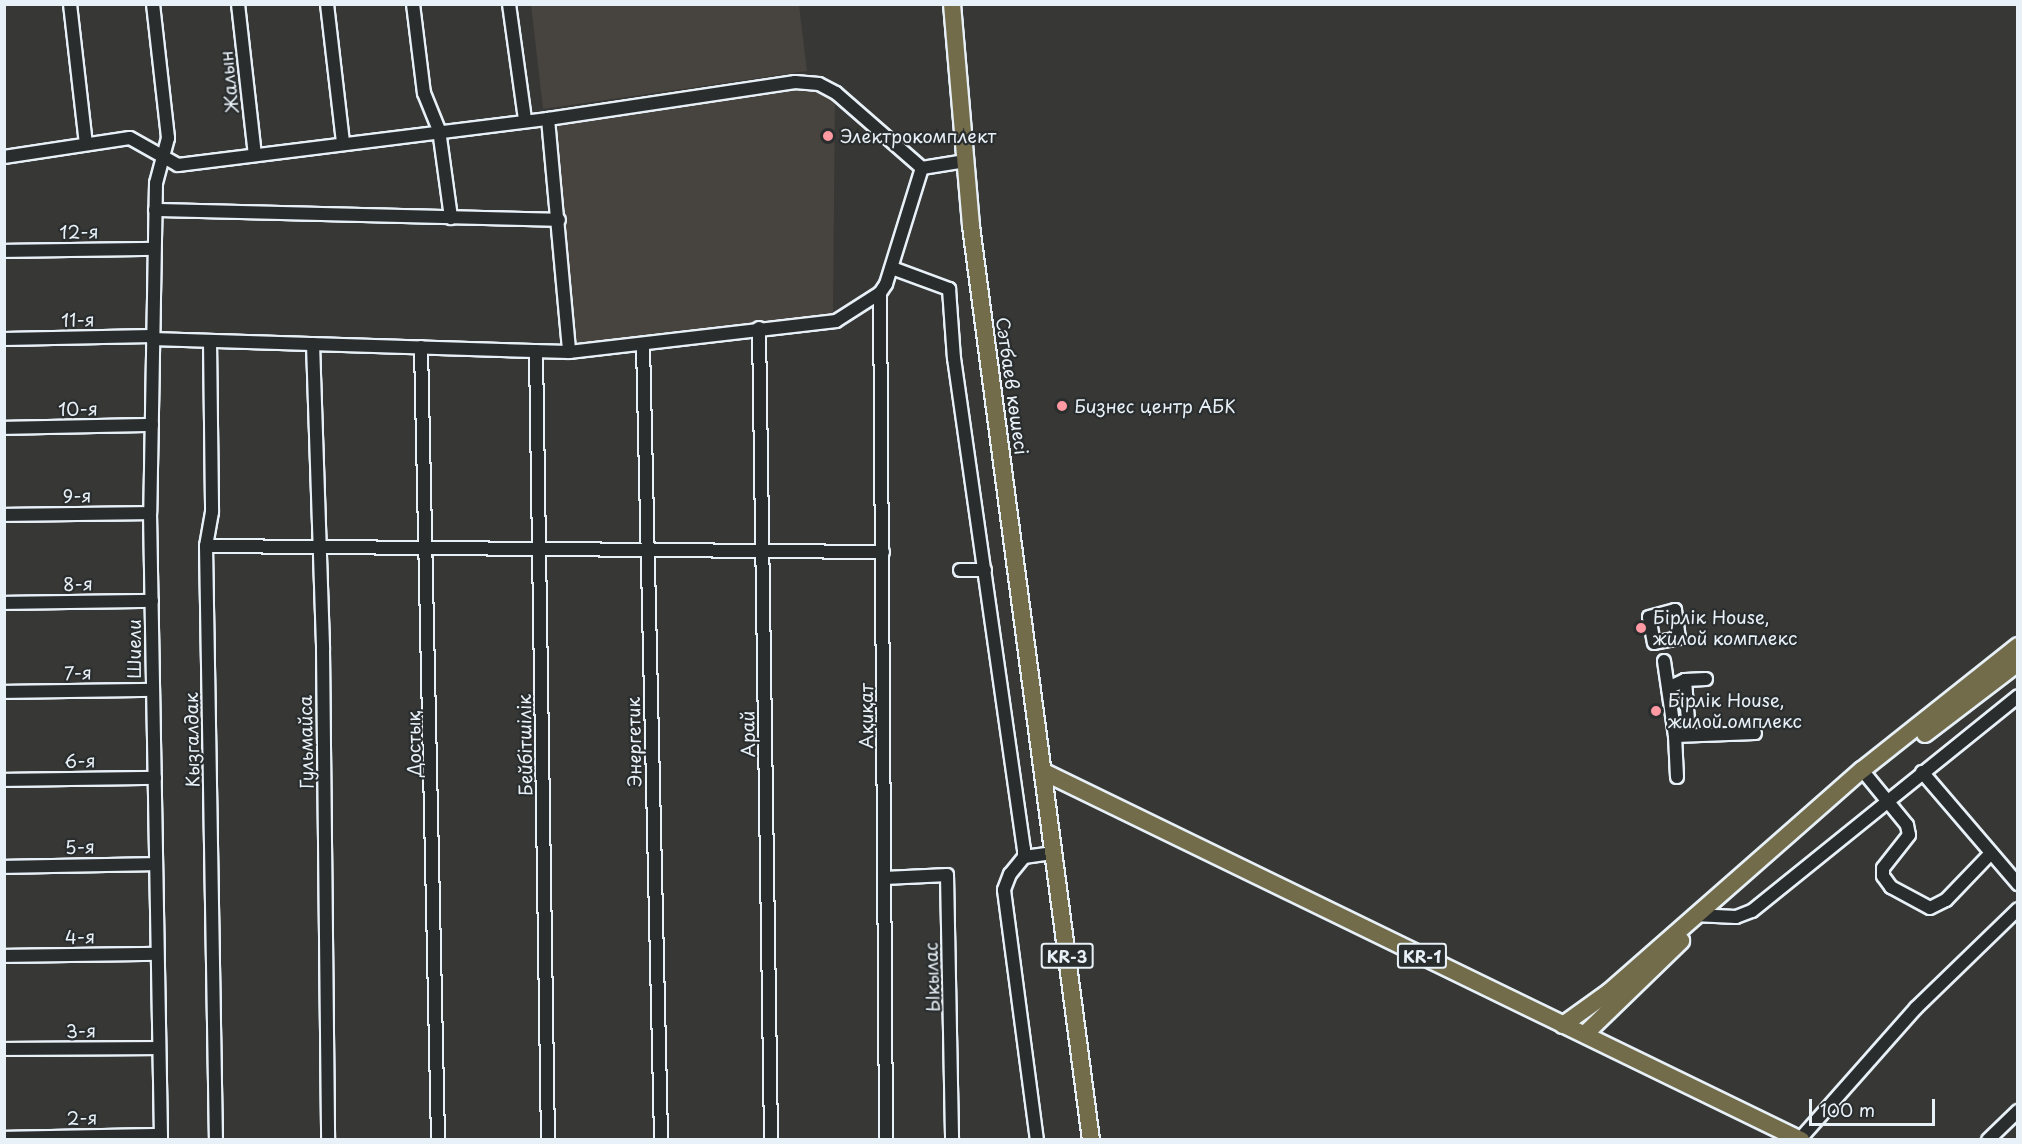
<!DOCTYPE html>
<meta charset="utf-8">
<style>
body{margin:0}
#map{position:relative;width:2022px;height:1144px;overflow:hidden;background:#373735;font-family:"Playpen Sans",sans-serif}
div>[style]{position:absolute}
.built>*{inset:0;background:#47433e}
.roads{filter:drop-shadow(2px 0 #e8f1f8) drop-shadow(-2px 0 #e8f1f8) drop-shadow(0 2px #e8f1f8) drop-shadow(0 -2px #e8f1f8)}
.minor>*{height:12px;margin:-6px;padding:0 6px;transform-origin:6px;border-radius:6px;background:#2a2d2e}
.major>*{height:16px;margin:-8px;padding:0 8px;transform-origin:8px;border-radius:8px;background:#736c4b}
.dots>*{width:16px;height:16px;translate:-50% -50%;box-sizing:border-box;border:3px solid #2a2d2e;border-radius:50%}
span{translate:-50% -50%;white-space:nowrap;text-align:center;line-height:1.15;-webkit-text-stroke:4.5px #2a2d2e;paint-order:stroke}
.shield-label span{padding:2px 4px;background:#2a2d2e;border:2px solid;border-radius:4px;-webkit-text-stroke-width:0}
.shield-label{font-size:16px;color:#e8f1f8;font-weight:700}
.street-label{font-size:18px;color:#e8f1f8}
.poi-label{font-size:18px;color:#e8f1f8}
.left{translate:0 -50%;text-align:left}
.frame{position:absolute;inset:0;border:6px solid #e8f1f8;pointer-events:none}
.scale{position:absolute;left:1809px;top:1099px;width:126px;height:27px;box-sizing:border-box;border:3px solid #e8f1f8;border-top:0;padding-left:8px;font-size:18px;line-height:21px;white-space:nowrap;color:#e8f1f8;-webkit-text-stroke:4px #2a2d2e;paint-order:stroke}
</style>
<div id="map">
<div class="built">
<div style="clip-path:polygon(531px 5px,799px 5px,807px 71px,543px 109px)"></div>
<div style="clip-path:polygon(796px 86px,818px 89px,835px 98px,833px 316px,570px 348px,551px 125px)"></div>
</div>
<div class="roads">
<div class="minor">
<div style="left:70px;top:4px;width:141px;rotate:83.5deg"></div>
<div style="left:153px;top:4px;width:135px;rotate:83.6deg"></div>
<div style="left:168px;top:138px;width:47px;rotate:104.9deg"></div>
<div style="left:156px;top:183px;width:330px;rotate:91deg"></div>
<div style="left:150px;top:513px;width:627px;rotate:88.99deg"></div>
<div style="left:238px;top:4px;width:152px;rotate:83.6deg"></div>
<div style="left:327px;top:4px;width:140px;rotate:83.4deg"></div>
<div style="left:413px;top:4px;width:90px;rotate:83deg"></div>
<div style="left:424px;top:93px;width:40px;rotate:68deg"></div>
<div style="left:439px;top:130px;width:89px;rotate:82.2deg"></div>
<div style="left:509px;top:4px;width:117px;rotate:82.1deg"></div>
<div style="left:548px;top:119px;width:234px;rotate:84.8deg"></div>
<div style="left:4px;top:157px;width:127px;rotate:-8.6deg"></div>
<div style="left:130px;top:138px;width:55px;rotate:29.4deg"></div>
<div style="left:178px;top:165px;width:373px;rotate:-7.1deg"></div>
<div style="left:548px;top:119px;width:250px;rotate:-8.5deg"></div>
<div style="left:795px;top:82px;width:24px;rotate:5deg"></div>
<div style="left:819px;top:84px;width:19px;rotate:28deg"></div>
<div style="left:836px;top:93px;width:114px;rotate:41.1deg"></div>
<div style="left:922px;top:168px;width:44px;rotate:-9.2deg"></div>
<div style="left:155px;top:210px;width:404px;rotate:1.4deg"></div>
<div style="left:4px;top:251px;width:150px;rotate:-0.8deg"></div>
<div style="left:892px;top:268px;width:61px;rotate:20.2deg"></div>
<div style="left:949px;top:289px;width:69px;rotate:85.9deg"></div>
<div style="left:954px;top:358px;width:496px;rotate:81.9deg"></div>
<div style="left:1024px;top:849px;width:8px;rotate:90deg"></div>
<div style="left:1024px;top:857px;width:22px;rotate:129deg"></div>
<div style="left:1010px;top:874px;width:17px;rotate:111deg"></div>
<div style="left:1004px;top:890px;width:252px;rotate:82.5deg"></div>
<div style="left:880px;top:293px;width:847px;rotate:89.59deg"></div>
<div style="left:759px;top:328px;width:812px;rotate:89.15deg"></div>
<div style="left:4px;top:339px;width:148px;rotate:-1.2deg"></div>
<div style="left:152px;top:339px;width:417px;rotate:1.8deg"></div>
<div style="left:569px;top:352px;width:269px;rotate:-6.6deg"></div>
<div style="left:836px;top:321px;width:52px;rotate:-32.5deg"></div>
<div style="left:880px;top:293px;width:11px;rotate:-56deg"></div>
<div style="left:886px;top:284px;width:121px;rotate:-72.8deg"></div>
<div style="left:210px;top:341px;width:171px;rotate:89.3deg"></div>
<div style="left:212px;top:512px;width:35px;rotate:100deg"></div>
<div style="left:206px;top:546px;width:594px;rotate:89.04deg"></div>
<div style="left:313px;top:344px;width:306px;rotate:88.1deg"></div>
<div style="left:323px;top:650px;width:490px;rotate:89.4deg"></div>
<div style="left:643px;top:344px;width:796px;rotate:88.7deg"></div>
<div style="left:421px;top:347px;width:793px;rotate:88.77deg"></div>
<div style="left:536px;top:351px;width:789px;rotate:89.13deg"></div>
<div style="left:4px;top:428px;width:148px;rotate:-1.2deg"></div>
<div style="left:4px;top:515px;width:146px;rotate:-0.8deg"></div>
<div style="left:206px;top:546px;width:677px;rotate:0.51deg"></div>
<div style="left:960px;top:570px;width:25px"></div>
<div style="left:4px;top:603px;width:148px;rotate:-0.8deg"></div>
<div style="left:1675px;top:610px;width:28px;rotate:82deg"></div>
<div style="left:1679px;top:638px;width:25px;rotate:169deg"></div>
<div style="left:1654px;top:643px;width:26px;rotate:-101deg"></div>
<div style="left:1649px;top:617px;width:27px;rotate:-15deg"></div>
<div style="left:1664px;top:661px;width:76px;rotate:81.7deg"></div>
<div style="left:1685px;top:680px;width:55px;rotate:85.8deg"></div>
<div style="left:1668px;top:688px;width:19px;rotate:-25deg"></div>
<div style="left:1685px;top:680px;width:21px;rotate:-3deg"></div>
<div style="left:4px;top:692px;width:148px;rotate:-0.8deg"></div>
<div style="left:1862px;top:770px;width:71px;rotate:50.7deg"></div>
<div style="left:1907px;top:825px;width:10px;rotate:79deg"></div>
<div style="left:1909px;top:835px;width:42px;rotate:128.2deg"></div>
<div style="left:1883px;top:868px;width:8px;rotate:90deg"></div>
<div style="left:1883px;top:876px;width:14px;rotate:54deg"></div>
<div style="left:1891px;top:887px;width:44px;rotate:28.3deg"></div>
<div style="left:1930px;top:908px;width:18px;rotate:-27deg"></div>
<div style="left:1946px;top:900px;width:65px;rotate:-46.2deg"></div>
<div style="left:1922px;top:772px;width:148px;rotate:49.4deg"></div>
<div style="left:1677px;top:777px;width:41px;rotate:-92.8deg"></div>
<div style="left:1675px;top:736px;width:80px;rotate:-2.1deg"></div>
<div style="left:4px;top:780px;width:151px;rotate:-0.8deg"></div>
<div style="left:1024px;top:857px;width:30px;rotate:-8deg"></div>
<div style="left:4px;top:867px;width:151px;rotate:-1.1deg"></div>
<div style="left:885px;top:878px;width:62px;rotate:-2.8deg"></div>
<div style="left:947px;top:875px;width:265px;rotate:88.9deg"></div>
<div style="left:1694px;top:915px;width:42px;rotate:2.7deg"></div>
<div style="left:1736px;top:917px;width:17px;rotate:-21deg"></div>
<div style="left:1752px;top:911px;width:342px;rotate:-38.9deg"></div>
<div style="left:4px;top:956px;width:151px;rotate:-0.8deg"></div>
<div style="left:4px;top:1049px;width:154px;rotate:-0.4deg"></div>
<div style="left:4px;top:1138px;width:157px;rotate:-1.1deg"></div>
<div style="left:1800px;top:1139px;width:175px;rotate:-48.5deg"></div>
<div style="left:1916px;top:1008px;width:142px;rotate:-44.1deg"></div>
<div style="left:1988px;top:1140px;width:42px;rotate:-44deg"></div>
</div>
<div class="major">
<div style="left:952px;top:4px;width:223px;rotate:85.1deg"></div>
<div style="left:971px;top:226px;width:922px;rotate:82.52deg"></div>
<div style="left:1925px;top:734px;width:117px;rotate:-37.4deg"></div>
<div style="left:1044px;top:772px;width:842px;rotate:25.93deg"></div>
<div style="left:1563px;top:1025px;width:57px;rotate:-35.7deg"></div>
<div style="left:1609px;top:992px;width:337px;rotate:-41.3deg"></div>
<div style="left:1862px;top:770px;width:199px;rotate:-38.5deg"></div>
<div style="left:1585px;top:1034px;width:134px;rotate:-44.1deg"></div>
</div>
</div>
<div class="dots">
<div style="left:828px;top:136px;background:#ff9aa2"></div>
<div style="left:1062px;top:406px;background:#ff9aa2"></div>
<div style="left:1641px;top:628px;background:#ff9aa2"></div>
<div style="left:1656px;top:711px;background:#ff9aa2"></div>
</div>
<div class="shield-label">
<span style="left:1067px;top:956px">KR-3</span>
<span style="left:1422px;top:956px">KR-1</span>
</div>
<div class="street-label">
<span style="left:229px;top:82px;rotate:-96deg">Жалын</span>
<span style="left:79px;top:232px;rotate:-1deg">12-я</span>
<span style="left:78px;top:320px;rotate:-1deg">11-я</span>
<span style="left:1012px;top:386px;rotate:82deg">Сәтбаев көшесі</span>
<span style="left:78px;top:409px;rotate:-1deg">10-я</span>
<span style="left:77px;top:496px;rotate:-1deg">9-я</span>
<span style="left:78px;top:584px;rotate:-1deg">8-я</span>
<span style="left:134px;top:649px;rotate:-90deg">Шиели</span>
<span style="left:78px;top:673px;rotate:-1deg">7-я</span>
<span style="left:866px;top:716px;rotate:-90deg">Ақиқат</span>
<span style="left:748px;top:734px;rotate:-91deg">Арай</span>
<span style="left:192px;top:740px;rotate:-91deg">Кызгалдак</span>
<span style="left:306px;top:742px;rotate:-91deg">Гульмайса</span>
<span style="left:634px;top:742px;rotate:-91deg">Энергетик</span>
<span style="left:414px;top:744px;rotate:-91deg">Достық</span>
<span style="left:525px;top:745px;rotate:-91deg">Бейбітшілік</span>
<span style="left:80px;top:761px;rotate:-1deg">6-я</span>
<span style="left:80px;top:847px;rotate:-1deg">5-я</span>
<span style="left:80px;top:937px;rotate:-1deg">4-я</span>
<span style="left:932px;top:977px;rotate:-92deg">Ыкылас</span>
<span style="left:81px;top:1031px;rotate:-1deg">3-я</span>
<span style="left:82px;top:1118px;rotate:-1deg">2-я</span>
</div>
<div class="poi-label">
<span class="left" style="left:840px;top:136px">Электрокомплект</span>
<span class="left" style="left:1074px;top:406px">Бизнес центр АБК</span>
<span class="left" style="left:1653px;top:628px">Бірлік House,<br>жилой комплекс</span>
<span class="left" style="left:1668px;top:711px">Бірлік House,<br>жилой омплекс</span>
</div>
<div class="frame"></div>
<div class="scale">100 m</div>
</div>
